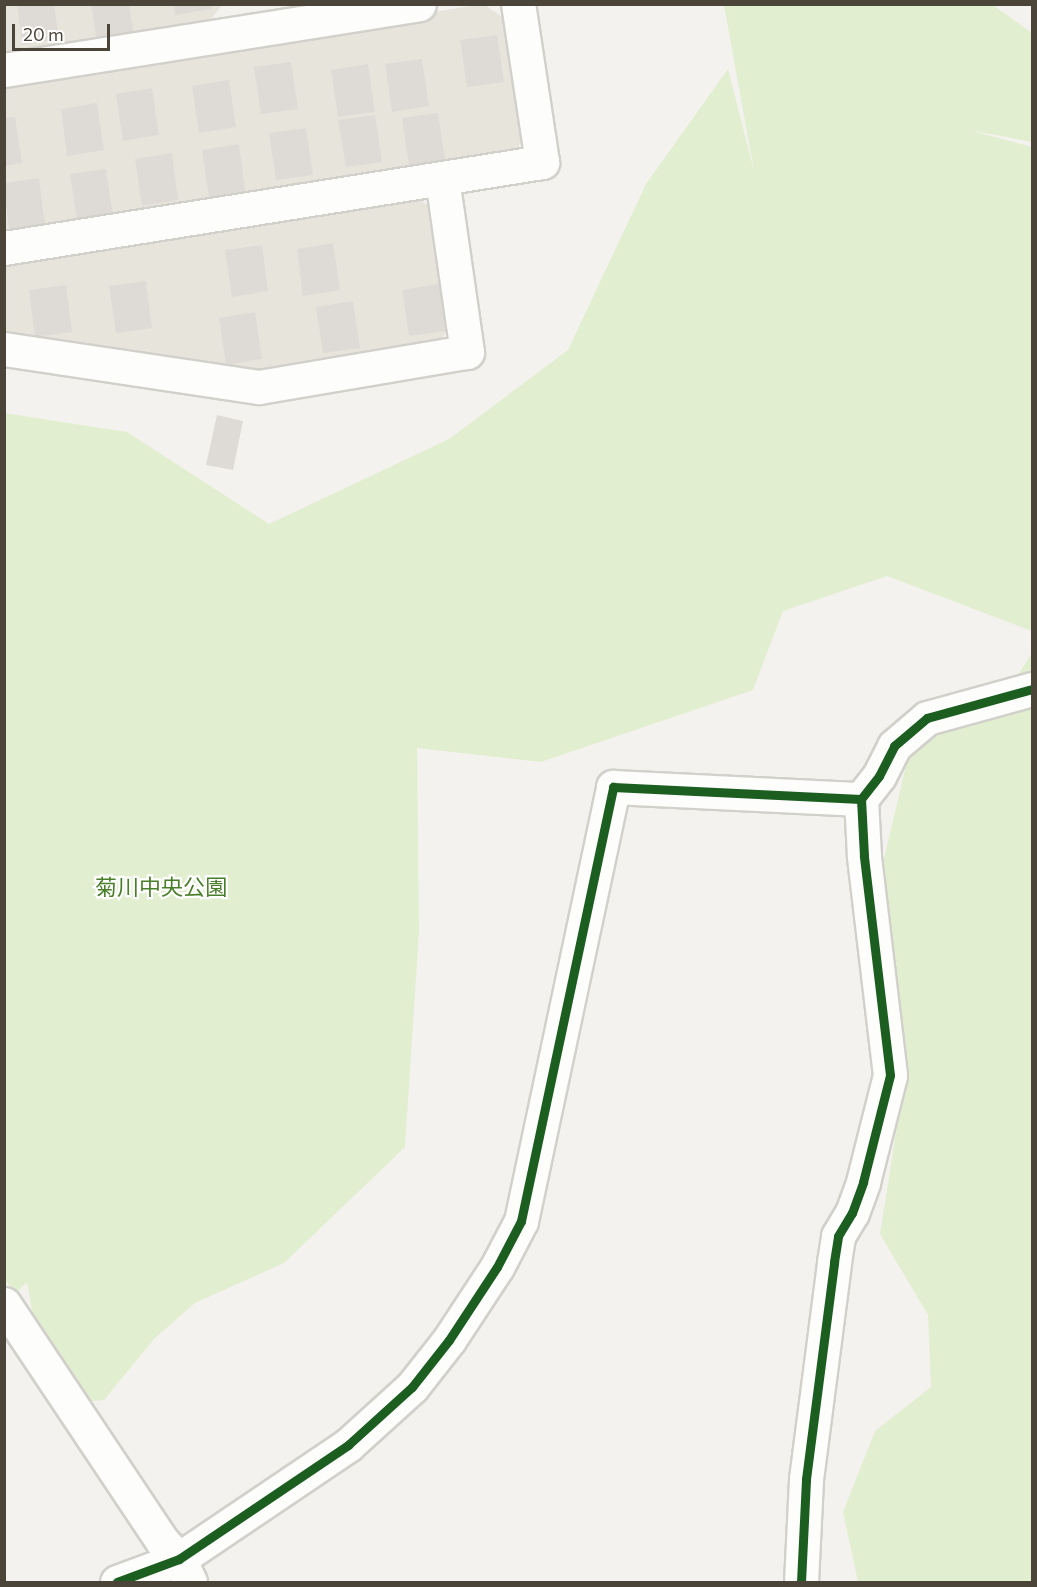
<!DOCTYPE html>
<meta charset="utf-8">
<style>
body{margin:0}
#map{position:relative;width:1037px;height:1587px;overflow:hidden;background:#f4f2ee;font-family:Commissioner,"Noto Sans JP",sans-serif}
div>[style]{position:absolute}
.residential>*{inset:0;background:#e7e4dc}
.green>*{inset:0;background:#e1eecf}
.building>*{inset:0;background:#dedbd6}
.roads{filter:drop-shadow(2px 0 #d2d0cb) drop-shadow(-2px 0 #d2d0cb) drop-shadow(0 2px #d2d0cb) drop-shadow(0 -2px #d2d0cb)}
.minor>*{height:33px;margin:-16.5px;padding:0 16.5px;transform-origin:16.5px;border-radius:16.5px;background:#fdfdfc}
.cycleway>*{height:9px;margin:-4.5px;padding:0 4.5px;transform-origin:4.5px;border-radius:4.5px;background:#1b5e20}
span{translate:-50% -50%;white-space:nowrap;text-align:center;line-height:1.15;-webkit-text-stroke:4.5px #fff;paint-order:stroke}
.park-label{font-size:22px;color:#4a7f2a}
.frame{position:absolute;inset:0;border:6px solid #4b4439;pointer-events:none}
.scale{position:absolute;left:12px;top:24px;width:98px;height:27px;box-sizing:border-box;border:3px solid #4b4439;border-top:0;padding-left:8px;font-size:18px;line-height:21px;white-space:nowrap;color:#4b4439;-webkit-text-stroke:4px #fff;paint-order:stroke}
</style>
<div id="map">
<div class="residential">
<div style="clip-path:polygon(5px 5px,222px 5px,205px 27px,5px 59px)"></div>
<div style="clip-path:polygon(477px 5px,485px 5px,508px 21px,527px 131px,513px 156px,5px 238px,5px 81px)"></div>
<div style="clip-path:polygon(412px 195px,435px 210px,452px 323px,437px 346px,259px 375px,5px 340px,5px 260px)"></div>
</div>
<div class="green">
<div style="clip-path:polygon(724px 5px,993px 5px,1032px 33px,1032px 142px,969px 130px,1032px 147px,1032px 631px,887px 576px,783px 611px,753px 690px,541px 762px,417px 748px,419px 931px,405px 1147px,284px 1263px,195px 1303px,155px 1338px,104px 1400px,84px 1402px,35px 1328px,27px 1282px,16px 1293px,5px 1280px,4px 413px,127px 432px,269px 524px,449px 439px,568px 350px,646px 184px,728px 69px,754px 171px)"></div>
<div style="clip-path:polygon(1032px 653px,1032px 1582px,858px 1582px,843px 1512px,875px 1431px,931px 1387px,928px 1315px,880px 1234px,904px 1082px,879px 880px,908px 757px,1014px 681px)"></div>
</div>
<div class="building">
<div style="clip-path:polygon(17px 4px,54px 4px,59px 39px,22px 45px)"></div>
<div style="clip-path:polygon(91px 4px,129px 4px,134px 36px,97px 42px)"></div>
<div style="clip-path:polygon(174px 4px,211px 4px,212px 9px,175px 15px)"></div>
<div style="clip-path:polygon(497px 35px,504px 82px,467px 87px,460px 40px)"></div>
<div style="clip-path:polygon(422px 59px,429px 106px,392px 112px,385px 64px)"></div>
<div style="clip-path:polygon(291px 62px,298px 109px,261px 114px,254px 67px)"></div>
<div style="clip-path:polygon(368px 64px,375px 112px,338px 117px,331px 70px)"></div>
<div style="clip-path:polygon(229px 80px,236px 127px,199px 133px,192px 86px)"></div>
<div style="clip-path:polygon(152px 88px,159px 135px,123px 141px,116px 94px)"></div>
<div style="clip-path:polygon(97px 103px,104px 150px,67px 156px,61px 109px)"></div>
<div style="clip-path:polygon(438px 113px,445px 160px,409px 165px,402px 118px)"></div>
<div style="clip-path:polygon(375px 115px,382px 162px,346px 167px,338px 120px)"></div>
<div style="clip-path:polygon(15px 117px,22px 163px,4px 166px,4px 118px)"></div>
<div style="clip-path:polygon(306px 128px,313px 175px,276px 180px,269px 133px)"></div>
<div style="clip-path:polygon(239px 144px,245px 191px,209px 197px,202px 150px)"></div>
<div style="clip-path:polygon(172px 153px,178px 200px,142px 206px,135px 159px)"></div>
<div style="clip-path:polygon(106px 169px,113px 216px,77px 221px,70px 174px)"></div>
<div style="clip-path:polygon(39px 178px,45px 225px,9px 230px,4px 183px)"></div>
<div style="clip-path:polygon(333px 243px,340px 290px,303px 296px,297px 249px)"></div>
<div style="clip-path:polygon(262px 245px,268px 291px,232px 297px,225px 250px)"></div>
<div style="clip-path:polygon(146px 281px,152px 328px,116px 333px,109px 286px)"></div>
<div style="clip-path:polygon(439px 284px,446px 331px,409px 336px,402px 290px)"></div>
<div style="clip-path:polygon(66px 285px,72px 332px,35px 337px,29px 290px)"></div>
<div style="clip-path:polygon(353px 301px,360px 348px,323px 353px,316px 307px)"></div>
<div style="clip-path:polygon(255px 312px,262px 359px,226px 365px,219px 318px)"></div>
<div style="clip-path:polygon(217px 415px,243px 421px,233px 470px,206px 465px)"></div>
</div>
<div class="roads">
<div class="minor">
<div style="left:4px;top:70px;width:420px;rotate:-9deg"></div>
<div style="left:4px;top:248px;width:545px;rotate:-9.08deg"></div>
<div style="left:542px;top:162px;width:160px;rotate:-98.6deg"></div>
<div style="left:4px;top:349px;width:258px;rotate:8.5deg"></div>
<div style="left:259px;top:387px;width:211px;rotate:-9.6deg"></div>
<div style="left:467px;top:352px;width:175px;rotate:-98.2deg"></div>
<div style="left:4px;top:1304px;width:285px;rotate:56.3deg"></div>
<div style="left:162px;top:1541px;width:25px;rotate:47deg"></div>
<div style="left:179px;top:1559px;width:25px;rotate:64deg"></div>
<div style="left:117px;top:1582px;width:66px;rotate:-20.4deg"></div>
<div style="left:179px;top:1559px;width:204px;rotate:-34deg"></div>
<div style="left:348px;top:1445px;width:86px;rotate:-42.2deg"></div>
<div style="left:412px;top:1387px;width:60px;rotate:-51.8deg"></div>
<div style="left:449px;top:1340px;width:87px;rotate:-56.7deg"></div>
<div style="left:497px;top:1267px;width:52px;rotate:-62.4deg"></div>
<div style="left:521px;top:1221px;width:444px;rotate:-78deg"></div>
<div style="left:613px;top:787px;width:248px;rotate:2.8deg"></div>
<div style="left:861px;top:799px;width:29px;rotate:-52deg"></div>
<div style="left:879px;top:776px;width:34px;rotate:-63deg"></div>
<div style="left:894px;top:746px;width:43px;rotate:-40.3deg"></div>
<div style="left:927px;top:718px;width:109px;rotate:-15.4deg"></div>
<div style="left:801px;top:1582px;width:103px;rotate:-87.2deg"></div>
<div style="left:806px;top:1479px;width:219px;rotate:-82.6deg"></div>
<div style="left:834px;top:1262px;width:26px;rotate:-81deg"></div>
<div style="left:838px;top:1236px;width:27px;rotate:-59deg"></div>
<div style="left:852px;top:1213px;width:33px;rotate:-70deg"></div>
<div style="left:863px;top:1182px;width:110px;rotate:-75.8deg"></div>
<div style="left:890px;top:1075px;width:221px;rotate:-96.8deg"></div>
<div style="left:864px;top:856px;width:57px;rotate:-93deg"></div>
</div>
</div>
<div class="cycleway">
<div style="left:117px;top:1582px;width:66px;rotate:-20.4deg"></div>
<div style="left:179px;top:1559px;width:204px;rotate:-34deg"></div>
<div style="left:348px;top:1445px;width:86px;rotate:-42.2deg"></div>
<div style="left:412px;top:1387px;width:60px;rotate:-51.8deg"></div>
<div style="left:449px;top:1340px;width:87px;rotate:-56.7deg"></div>
<div style="left:497px;top:1267px;width:52px;rotate:-62.4deg"></div>
<div style="left:521px;top:1221px;width:444px;rotate:-78deg"></div>
<div style="left:613px;top:787px;width:248px;rotate:2.8deg"></div>
<div style="left:861px;top:799px;width:29px;rotate:-52deg"></div>
<div style="left:879px;top:776px;width:34px;rotate:-63deg"></div>
<div style="left:894px;top:746px;width:43px;rotate:-40.3deg"></div>
<div style="left:927px;top:718px;width:109px;rotate:-15.4deg"></div>
<div style="left:801px;top:1582px;width:103px;rotate:-87.2deg"></div>
<div style="left:806px;top:1479px;width:219px;rotate:-82.6deg"></div>
<div style="left:834px;top:1262px;width:26px;rotate:-81deg"></div>
<div style="left:838px;top:1236px;width:27px;rotate:-59deg"></div>
<div style="left:852px;top:1213px;width:33px;rotate:-70deg"></div>
<div style="left:863px;top:1182px;width:110px;rotate:-75.8deg"></div>
<div style="left:890px;top:1075px;width:221px;rotate:-96.8deg"></div>
<div style="left:864px;top:856px;width:57px;rotate:-93deg"></div>
</div>
<div class="park-label">
<span style="left:161px;top:887px">菊川中央公園</span>
</div>
<div class="frame"></div>
<div class="scale">20 m</div>
</div>
